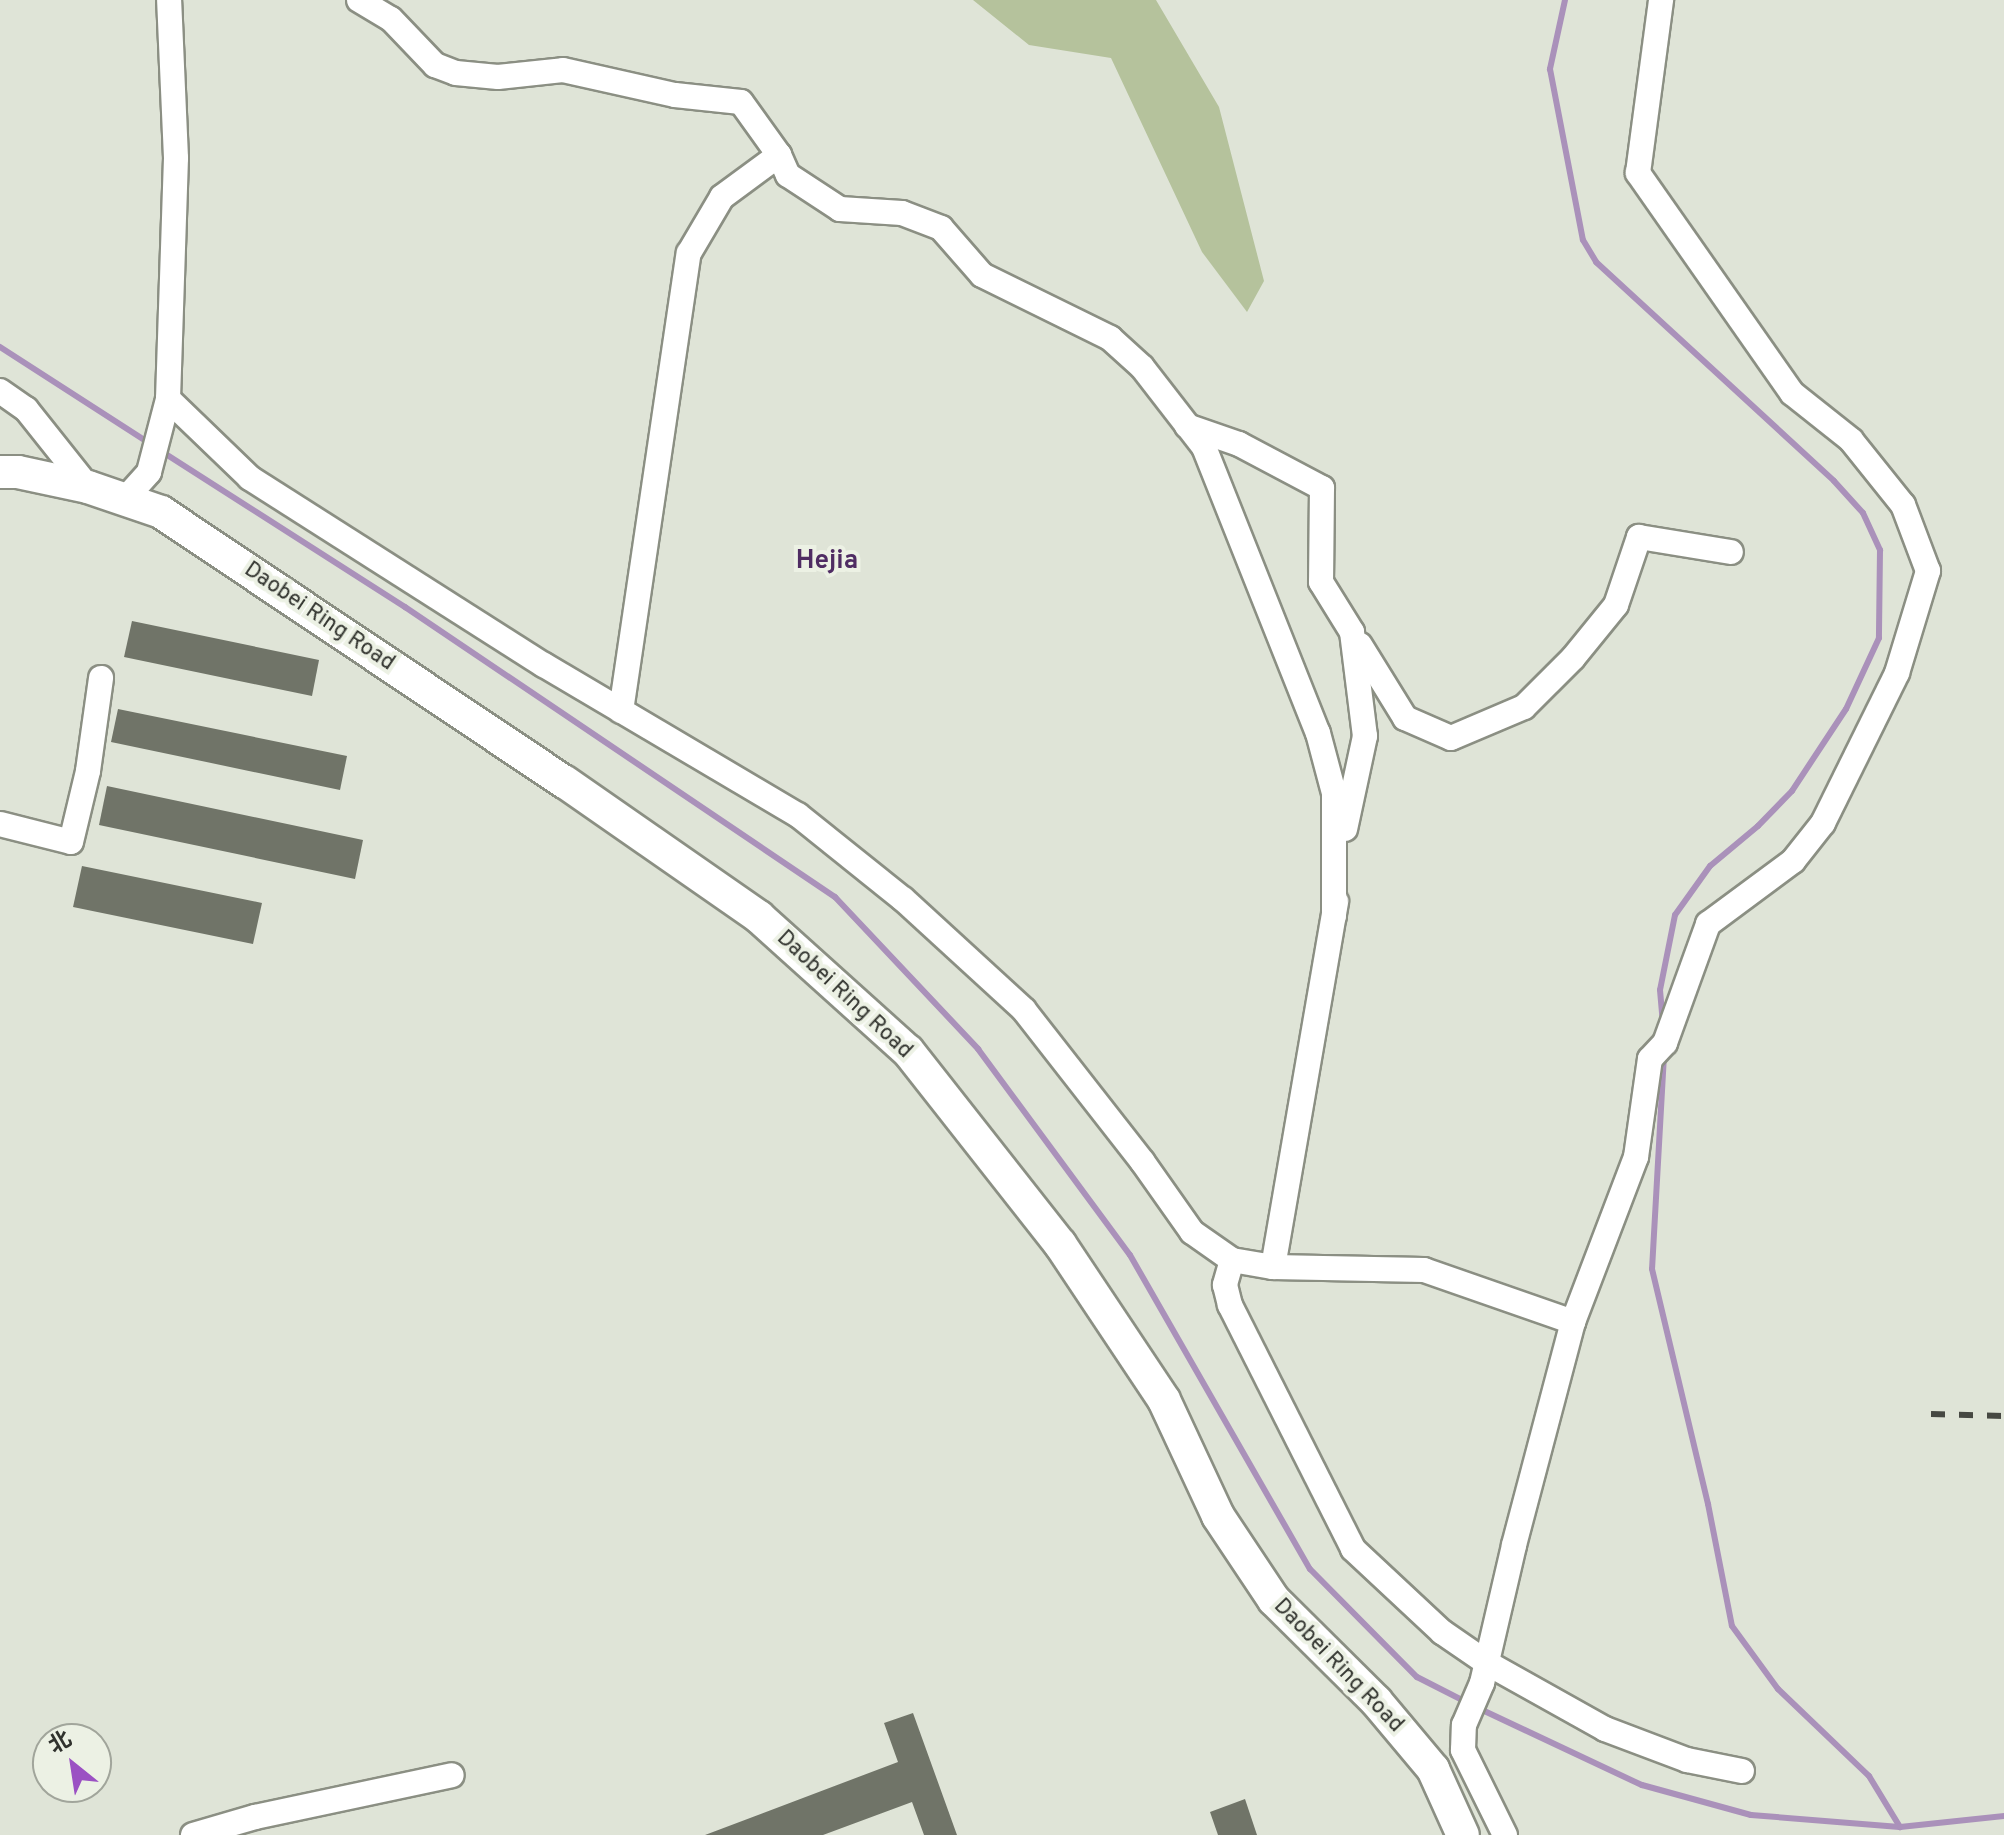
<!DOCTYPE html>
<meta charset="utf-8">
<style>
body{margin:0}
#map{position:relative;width:2004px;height:1835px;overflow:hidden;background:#dfe4d7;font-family:Overpass,"Noto Sans SC",sans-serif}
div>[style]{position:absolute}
.green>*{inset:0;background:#b5c29c}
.stream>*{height:6px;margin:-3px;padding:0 3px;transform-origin:3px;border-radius:3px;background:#aa91ba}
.building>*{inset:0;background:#707468}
.roads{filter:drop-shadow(2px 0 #8b8f83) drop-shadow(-2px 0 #8b8f83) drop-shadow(0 2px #8b8f83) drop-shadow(0 -2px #8b8f83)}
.minor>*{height:24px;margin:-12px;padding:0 12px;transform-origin:12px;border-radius:12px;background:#fff}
.tertiary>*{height:32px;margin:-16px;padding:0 16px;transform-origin:16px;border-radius:16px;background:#fff}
.rail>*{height:6px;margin-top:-3px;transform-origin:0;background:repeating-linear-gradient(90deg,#464842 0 14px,transparent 0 28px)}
span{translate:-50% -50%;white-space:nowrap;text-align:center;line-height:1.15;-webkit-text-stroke:8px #ecf1e4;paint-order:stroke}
.street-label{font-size:22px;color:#30322d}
.quarter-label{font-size:26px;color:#4f2c63;font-weight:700}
.north{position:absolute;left:32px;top:1723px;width:80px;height:80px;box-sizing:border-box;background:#ecf1e4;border:2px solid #a1a59b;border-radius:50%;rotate:330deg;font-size:22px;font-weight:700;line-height:32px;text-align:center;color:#30322d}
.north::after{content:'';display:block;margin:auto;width:28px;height:36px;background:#9b51c3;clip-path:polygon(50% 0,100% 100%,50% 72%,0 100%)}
</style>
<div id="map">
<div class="green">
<div style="clip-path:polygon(973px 0,1156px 0,1219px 107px,1264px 281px,1247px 312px,1202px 252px,1111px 58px,1029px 45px)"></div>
</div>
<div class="stream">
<div style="left:1565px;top:0;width:71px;rotate:102.3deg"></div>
<div style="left:1550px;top:69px;width:174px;rotate:79.1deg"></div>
<div style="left:1583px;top:240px;width:26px;rotate:59deg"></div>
<div style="left:1596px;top:262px;width:323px;rotate:42.6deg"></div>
<div style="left:1834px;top:481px;width:43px;rotate:47.8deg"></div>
<div style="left:1863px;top:513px;width:41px;rotate:65.3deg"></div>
<div style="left:1880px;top:550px;width:88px;rotate:90.7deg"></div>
<div style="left:1879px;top:638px;width:78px;rotate:114.9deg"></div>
<div style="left:1846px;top:709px;width:98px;rotate:123.4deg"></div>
<div style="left:1792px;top:791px;width:49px;rotate:134.2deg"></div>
<div style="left:1758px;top:826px;width:62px;rotate:140.2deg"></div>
<div style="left:1710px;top:866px;width:60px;rotate:125.5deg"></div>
<div style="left:1675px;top:915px;width:76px;rotate:101.3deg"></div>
<div style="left:1660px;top:990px;width:33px;rotate:85deg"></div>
<div style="left:0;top:347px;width:181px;rotate:32.8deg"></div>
<div style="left:161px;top:451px;width:290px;rotate:32.6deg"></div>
<div style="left:405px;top:607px;width:519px;rotate:34deg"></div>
<div style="left:835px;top:897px;width:209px;rotate:46.7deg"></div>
<div style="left:978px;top:1049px;width:256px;rotate:53.6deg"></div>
<div style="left:1130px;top:1255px;width:362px;rotate:60.2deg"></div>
<div style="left:1310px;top:1569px;width:152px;rotate:45.3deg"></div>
<div style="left:1417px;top:1677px;width:57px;rotate:27deg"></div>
<div style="left:1664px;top:1055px;width:214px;rotate:93.2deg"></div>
<div style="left:1652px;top:1269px;width:242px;rotate:76.6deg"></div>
<div style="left:1708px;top:1504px;width:124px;rotate:78.9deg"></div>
<div style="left:1732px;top:1626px;width:78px;rotate:53.9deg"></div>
<div style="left:1778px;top:1689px;width:126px;rotate:43.7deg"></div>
<div style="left:1869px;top:1776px;width:60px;rotate:58.7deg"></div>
<div style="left:1478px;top:1708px;width:181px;rotate:25.2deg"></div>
<div style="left:1642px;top:1785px;width:113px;rotate:15.4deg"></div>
<div style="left:1751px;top:1815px;width:149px;rotate:4.6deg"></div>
<div style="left:1900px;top:1827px;width:105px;rotate:-6deg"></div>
</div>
<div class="building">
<div style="clip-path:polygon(132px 621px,319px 660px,312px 696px,124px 657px)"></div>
<div style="clip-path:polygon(118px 709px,347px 756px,340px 790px,111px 742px)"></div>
<div style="clip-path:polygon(107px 786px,363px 840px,355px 879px,99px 825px)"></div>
<div style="clip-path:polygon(82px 866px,262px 903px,253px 944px,73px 907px)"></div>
<div style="clip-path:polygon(913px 1713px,957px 1835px,924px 1835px,912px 1802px,823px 1835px,705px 1835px,898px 1762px,884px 1723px)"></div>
<div style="clip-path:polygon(1245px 1799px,1257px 1835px,1218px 1835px,1210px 1812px)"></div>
</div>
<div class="roads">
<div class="minor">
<div style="left:359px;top:0;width:37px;rotate:31deg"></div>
<div style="left:391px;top:19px;width:64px;rotate:46.3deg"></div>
<div style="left:435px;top:65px;width:22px;rotate:21deg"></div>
<div style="left:456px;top:73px;width:42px;rotate:5.4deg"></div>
<div style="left:498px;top:77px;width:65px;rotate:-6.1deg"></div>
<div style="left:563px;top:70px;width:115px;rotate:12.6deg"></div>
<div style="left:675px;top:95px;width:66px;rotate:6.1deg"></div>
<div style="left:741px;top:102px;width:65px;rotate:54.4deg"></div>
<div style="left:779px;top:155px;width:22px;rotate:66deg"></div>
<div style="left:788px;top:175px;width:62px;rotate:33.2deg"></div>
<div style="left:840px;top:209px;width:62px;rotate:3.7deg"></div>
<div style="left:902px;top:213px;width:42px;rotate:21deg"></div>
<div style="left:941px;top:228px;width:62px;rotate:48.9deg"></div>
<div style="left:982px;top:275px;width:143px;rotate:26.2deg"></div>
<div style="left:1110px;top:338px;width:43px;rotate:42.2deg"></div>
<div style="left:1142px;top:367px;width:101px;rotate:52.2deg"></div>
<div style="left:1204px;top:447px;width:308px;rotate:68.3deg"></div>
<div style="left:1318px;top:733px;width:62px;rotate:75.1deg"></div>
<div style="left:1334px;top:793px;width:123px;rotate:90deg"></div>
<div style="left:0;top:391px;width:32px;rotate:35deg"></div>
<div style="left:26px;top:409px;width:100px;rotate:51.5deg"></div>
<div style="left:168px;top:399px;width:114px;rotate:43.9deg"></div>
<div style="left:250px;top:478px;width:348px;rotate:32.5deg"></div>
<div style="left:544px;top:665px;width:295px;rotate:30.6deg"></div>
<div style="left:798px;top:815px;width:134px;rotate:38.7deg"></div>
<div style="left:903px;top:899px;width:164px;rotate:42.5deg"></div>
<div style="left:1024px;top:1010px;width:192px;rotate:52deg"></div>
<div style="left:1142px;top:1161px;width:87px;rotate:54.8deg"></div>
<div style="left:1192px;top:1232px;width:49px;rotate:35deg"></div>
<div style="left:1232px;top:1260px;width:42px;rotate:9.7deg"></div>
<div style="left:1273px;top:1267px;width:151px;rotate:1.1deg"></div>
<div style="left:1424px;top:1270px;width:158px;rotate:19.2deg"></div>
<div style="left:1187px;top:426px;width:55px;rotate:19.1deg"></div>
<div style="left:1239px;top:444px;width:94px;rotate:27.9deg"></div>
<div style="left:1322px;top:488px;width:94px;rotate:90.6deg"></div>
<div style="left:1321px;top:582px;width:59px;rotate:58.2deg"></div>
<div style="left:1352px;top:632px;width:105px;rotate:82.9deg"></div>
<div style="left:1365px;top:736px;width:95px;rotate:102.1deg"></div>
<div style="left:125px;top:499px;width:36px;rotate:-48deg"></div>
<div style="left:149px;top:472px;width:75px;rotate:-75.4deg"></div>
<div style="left:168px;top:399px;width:241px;rotate:-88.1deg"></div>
<div style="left:176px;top:158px;width:158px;rotate:-92.5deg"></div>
<div style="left:1360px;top:645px;width:86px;rotate:58.3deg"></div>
<div style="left:1405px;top:718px;width:50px;rotate:23.5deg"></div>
<div style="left:1451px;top:738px;width:79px;rotate:-23deg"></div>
<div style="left:1524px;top:707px;width:69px;rotate:-45deg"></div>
<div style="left:1573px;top:658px;width:68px;rotate:-50.9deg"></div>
<div style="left:1616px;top:605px;width:72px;rotate:-71.3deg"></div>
<div style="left:1639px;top:537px;width:93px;rotate:9.3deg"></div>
<div style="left:621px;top:711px;width:463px;rotate:-81.6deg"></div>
<div style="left:689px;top:253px;width:65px;rotate:-59.5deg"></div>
<div style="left:722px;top:197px;width:71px;rotate:-36.4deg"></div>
<div style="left:0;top:824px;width:73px;rotate:14.2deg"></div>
<div style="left:71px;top:842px;width:73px;rotate:-76.5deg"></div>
<div style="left:88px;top:771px;width:94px;rotate:-82deg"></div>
<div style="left:1232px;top:1260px;width:26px;rotate:106deg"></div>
<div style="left:1225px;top:1285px;width:21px;rotate:76deg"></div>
<div style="left:1230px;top:1305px;width:273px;rotate:63.2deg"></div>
<div style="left:1353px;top:1549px;width:122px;rotate:43deg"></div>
<div style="left:1442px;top:1632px;width:55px;rotate:34.6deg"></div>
<div style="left:1487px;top:1663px;width:135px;rotate:29.2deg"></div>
<div style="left:1605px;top:1729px;width:88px;rotate:20.7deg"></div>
<div style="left:1687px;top:1760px;width:56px;rotate:11.3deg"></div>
<div style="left:1273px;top:1267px;width:371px;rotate:-80.2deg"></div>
<div style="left:193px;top:1835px;width:65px;rotate:-16.2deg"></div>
<div style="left:255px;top:1817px;width:201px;rotate:-12deg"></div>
<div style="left:1505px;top:1835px;width:95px;rotate:-116.3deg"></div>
<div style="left:1463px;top:1750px;width:25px;rotate:-88deg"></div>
<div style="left:1464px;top:1725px;width:46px;rotate:-66.8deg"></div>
<div style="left:1482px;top:1683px;width:142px;rotate:-76.9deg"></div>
<div style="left:1514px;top:1545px;width:231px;rotate:-75.2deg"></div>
<div style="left:1573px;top:1322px;width:177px;rotate:-69.1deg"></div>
<div style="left:1636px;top:1157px;width:99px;rotate:-81.9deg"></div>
<div style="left:1650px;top:1059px;width:22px;rotate:-47deg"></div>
<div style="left:1665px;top:1043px;width:127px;rotate:-70.1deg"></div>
<div style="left:1708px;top:924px;width:106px;rotate:-36.5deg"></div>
<div style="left:1793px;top:861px;width:48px;rotate:-51.7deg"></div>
<div style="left:1823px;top:823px;width:167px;rotate:-63.7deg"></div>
<div style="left:1897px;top:673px;width:107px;rotate:-73.1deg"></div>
<div style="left:1928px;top:571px;width:71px;rotate:-110.7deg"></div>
<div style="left:1903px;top:505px;width:83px;rotate:-128.7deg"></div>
<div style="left:1851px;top:440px;width:75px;rotate:-141.5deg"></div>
<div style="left:1792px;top:393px;width:269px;rotate:-125deg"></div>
<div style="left:1638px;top:173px;width:175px;rotate:-82.4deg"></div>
</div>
<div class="tertiary">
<div style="left:0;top:472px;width:18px"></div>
<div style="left:18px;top:472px;width:72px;rotate:12.1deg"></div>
<div style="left:88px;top:487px;width:77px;rotate:18.9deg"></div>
<div style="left:161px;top:512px;width:486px;rotate:33.8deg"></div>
<div style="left:565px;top:782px;width:236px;rotate:34.8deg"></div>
<div style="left:759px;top:917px;width:200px;rotate:42deg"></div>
<div style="left:908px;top:1051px;width:246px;rotate:51.8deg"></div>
<div style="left:1060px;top:1244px;width:187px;rotate:56.3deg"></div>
<div style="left:1164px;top:1400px;width:128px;rotate:65deg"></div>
<div style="left:1218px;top:1516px;width:101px;rotate:56.3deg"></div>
<div style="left:1274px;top:1600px;width:144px;rotate:44.7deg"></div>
<div style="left:1376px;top:1701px;width:89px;rotate:50deg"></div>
<div style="left:1433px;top:1769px;width:72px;rotate:65.6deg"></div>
</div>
</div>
<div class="rail">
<div style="left:1931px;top:1414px;width:73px;rotate:1.6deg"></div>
</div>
<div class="street-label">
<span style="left:319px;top:617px;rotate:34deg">Daobei Ring Road</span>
<span style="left:844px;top:995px;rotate:43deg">Daobei Ring Road</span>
<span style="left:1338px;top:1666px;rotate:46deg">Daobei Ring Road</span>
</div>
<div class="quarter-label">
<span style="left:827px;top:562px">Hejia</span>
</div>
<div class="north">北</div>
</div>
